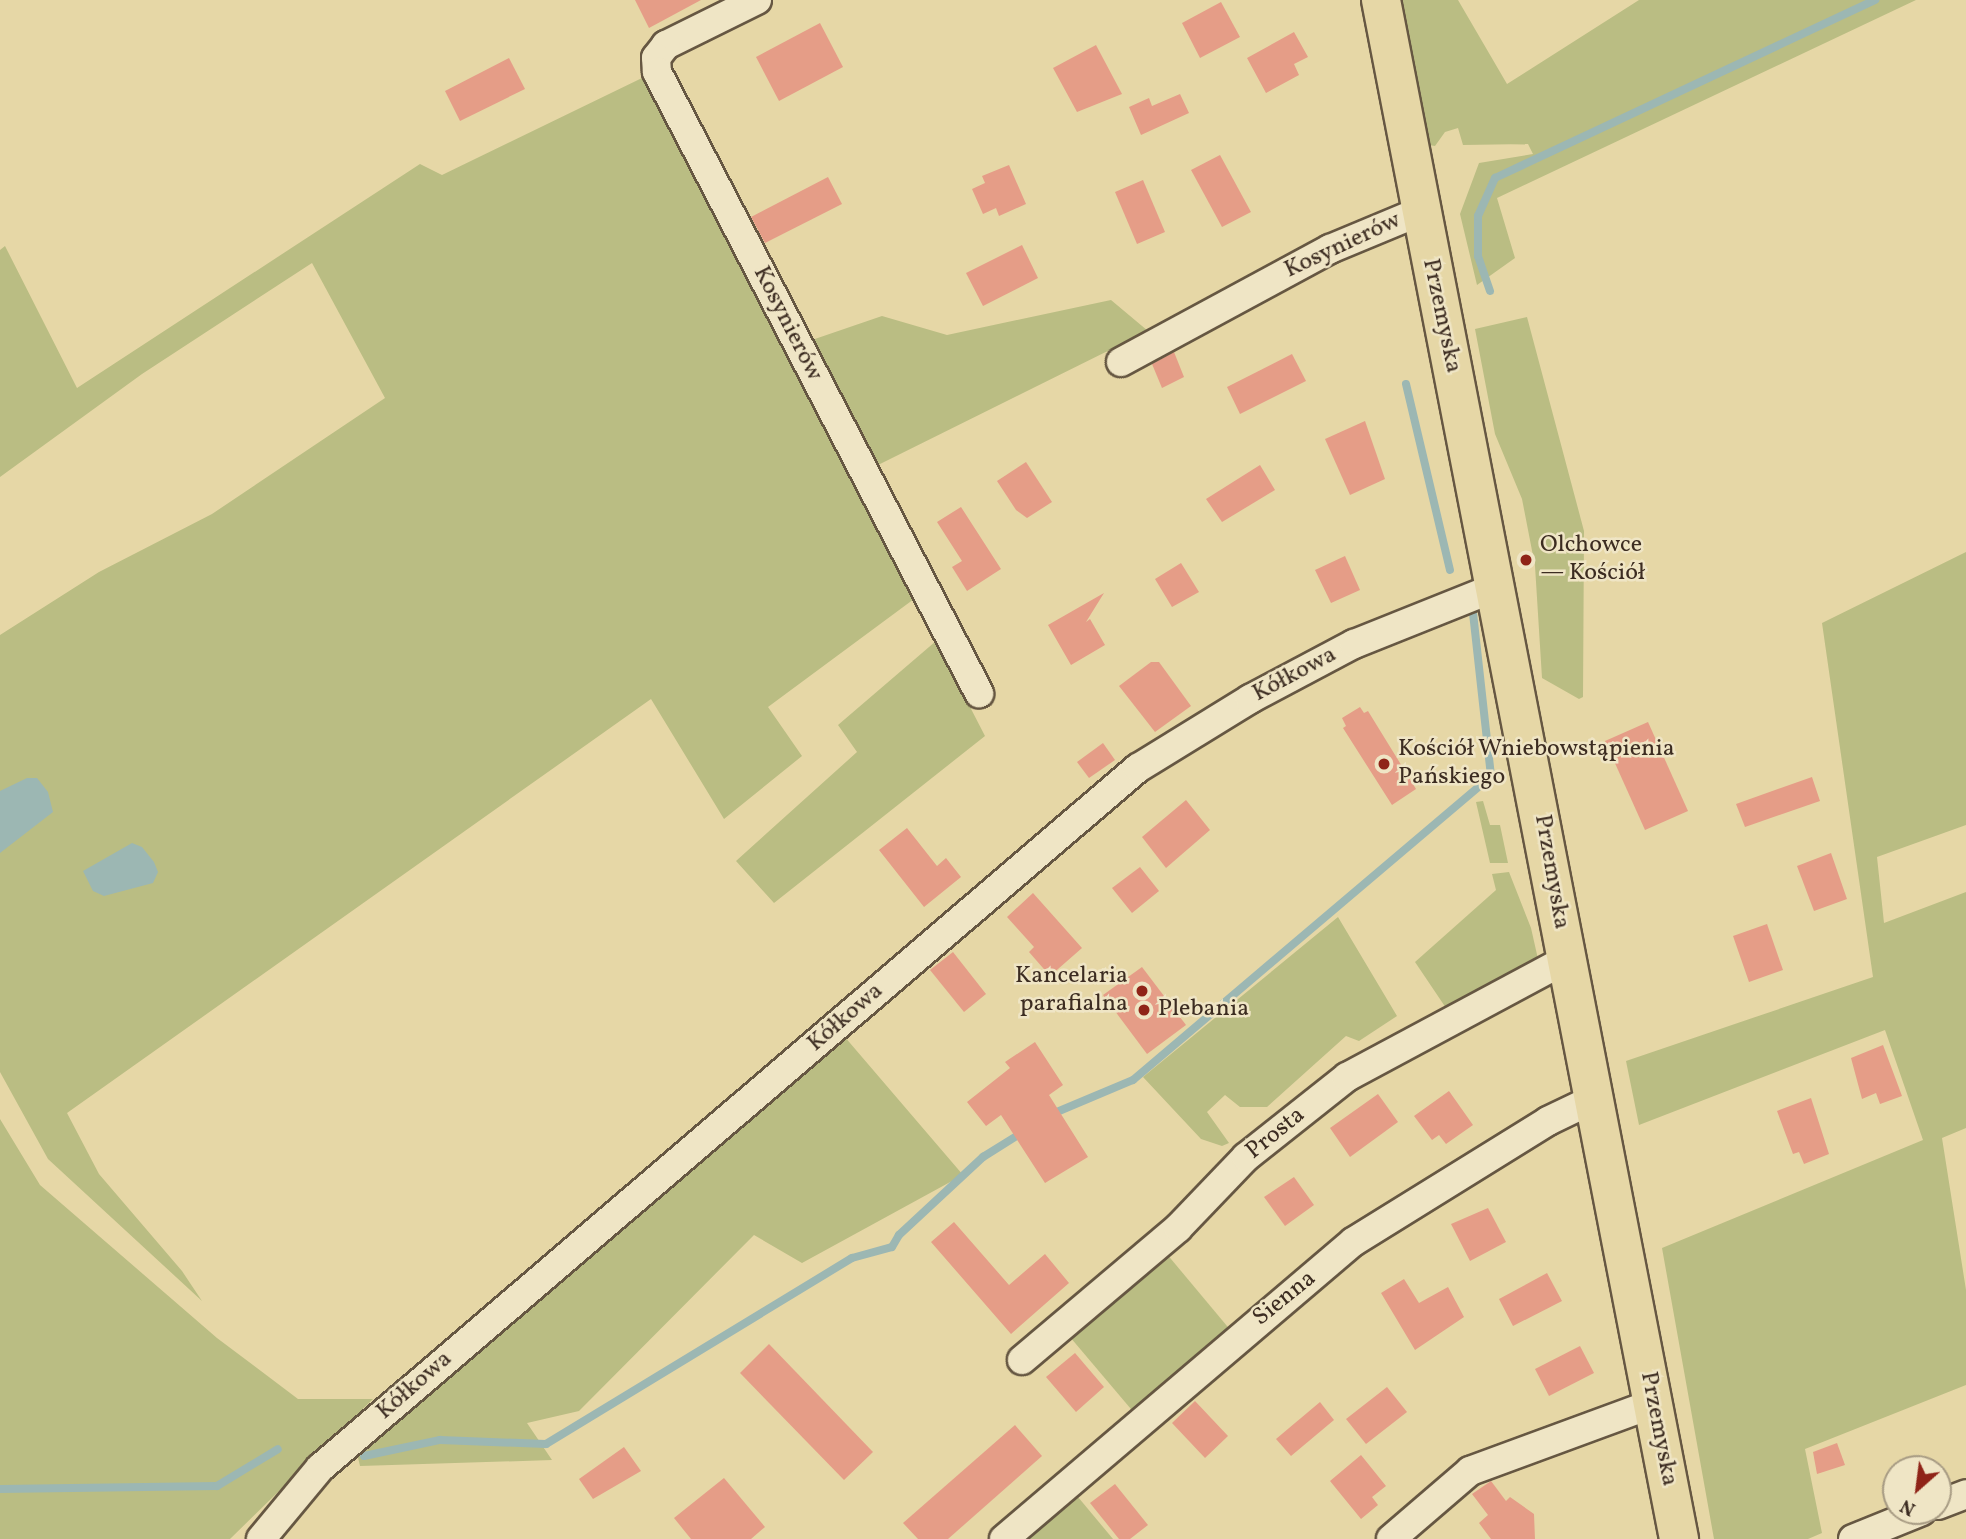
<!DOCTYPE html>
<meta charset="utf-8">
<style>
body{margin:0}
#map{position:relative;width:1966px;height:1539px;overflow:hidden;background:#e6d7a6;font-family:Vollkorn,serif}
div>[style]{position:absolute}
.green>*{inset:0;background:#babd83}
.water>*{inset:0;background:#9cb7b3}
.stream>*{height:8px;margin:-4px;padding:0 4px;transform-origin:4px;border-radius:4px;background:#9cb7b3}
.building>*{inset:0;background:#e59d87}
.roads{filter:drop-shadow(2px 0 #665742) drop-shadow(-2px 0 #665742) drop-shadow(0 2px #665742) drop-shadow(0 -2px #665742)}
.minor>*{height:28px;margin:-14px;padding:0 14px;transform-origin:14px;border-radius:14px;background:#efe5c5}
.primary>*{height:38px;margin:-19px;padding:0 19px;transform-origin:19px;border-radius:19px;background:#e6d7a6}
.dots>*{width:19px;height:19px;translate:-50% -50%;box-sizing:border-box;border:4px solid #efe5c5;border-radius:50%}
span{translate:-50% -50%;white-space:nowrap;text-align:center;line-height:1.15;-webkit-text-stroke:5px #efe5c5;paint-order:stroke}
.street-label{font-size:24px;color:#3c2c21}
.poi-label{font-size:24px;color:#3c2c21}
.left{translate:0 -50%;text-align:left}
.right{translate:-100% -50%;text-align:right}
.north{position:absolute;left:1882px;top:1455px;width:70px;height:70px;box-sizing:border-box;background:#efe5c5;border:2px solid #a79b83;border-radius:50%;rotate:208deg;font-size:19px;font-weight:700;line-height:28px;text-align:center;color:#3c2c21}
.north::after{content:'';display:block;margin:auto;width:24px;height:32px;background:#8f2418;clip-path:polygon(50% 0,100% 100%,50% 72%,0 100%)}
</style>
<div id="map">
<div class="green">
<div style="clip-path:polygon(1400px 0,1458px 0,1507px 84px,1639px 0,1916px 0,1497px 198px,1515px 258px,1477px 285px,1460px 214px,1479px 163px,1533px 154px,1528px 144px,1463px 145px,1458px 128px,1445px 132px,1435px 146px,1429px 145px)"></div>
<div style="clip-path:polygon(642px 78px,914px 599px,768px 707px,802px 756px,724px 819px,651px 699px,67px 1113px,99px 1174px,182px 1271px,202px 1301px,48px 1159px,0 1072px,0 635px,99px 572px,212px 514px,385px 398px,312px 263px,142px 374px,0 477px,0 250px,5px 246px,77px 388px,420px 164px,442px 175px)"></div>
<div style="clip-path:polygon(1111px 300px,1148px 331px,874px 467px,809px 341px,882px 316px,947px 335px)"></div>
<div style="clip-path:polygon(1527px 317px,1584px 531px,1583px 697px,1579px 699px,1542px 678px,1535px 566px,1522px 499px,1495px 434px,1475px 329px)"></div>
<div style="clip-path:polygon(1966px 552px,1966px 825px,1877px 857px,1884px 923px,1966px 892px,1966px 1128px,1942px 1138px,1966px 1290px,1966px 1385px,1805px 1449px,1822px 1533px,1808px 1539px,1714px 1539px,1662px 1248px,1923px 1140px,1885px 1030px,1639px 1125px,1626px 1061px,1873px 977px,1822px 623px)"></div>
<div style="clip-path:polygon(936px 641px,985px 736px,774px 903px,736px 861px,857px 752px,838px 725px)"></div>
<div style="clip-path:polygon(1483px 801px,1490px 825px,1500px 825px,1508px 863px,1490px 863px,1476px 802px)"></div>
<div style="clip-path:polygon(1509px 872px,1531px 928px,1538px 959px,1526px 969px,1446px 1008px,1415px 962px,1496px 890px,1492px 874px)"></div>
<div style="clip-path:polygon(1338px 917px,1397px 1016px,1359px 1041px,1346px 1036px,1267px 1107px,1240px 1107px,1225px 1095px,1207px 1112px,1229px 1143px,1222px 1146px,1201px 1139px,1143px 1077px)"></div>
<div style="clip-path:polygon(844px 1036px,963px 1175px,802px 1263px,754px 1235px,579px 1411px,527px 1423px,552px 1460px,360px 1466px,356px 1449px)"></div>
<div style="clip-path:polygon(0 1119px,40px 1185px,217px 1338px,298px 1399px,373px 1399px,230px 1539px,0 1539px)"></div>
<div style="clip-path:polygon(1166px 1253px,1232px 1332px,1136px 1415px,1070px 1337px)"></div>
<div style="clip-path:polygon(1073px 1491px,1113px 1539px,1019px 1539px)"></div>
</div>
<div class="water">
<div style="clip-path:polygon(27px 778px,37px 778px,48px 792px,53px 812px,0 853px,0 791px)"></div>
<div style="clip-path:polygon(132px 843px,142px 847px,154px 862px,158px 872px,153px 883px,104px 896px,93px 891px,83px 871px)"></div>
</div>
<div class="stream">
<div style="left:1490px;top:291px;width:37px;rotate:-109deg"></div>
<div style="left:1478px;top:256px;width:40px;rotate:-90deg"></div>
<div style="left:1478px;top:216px;width:42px;rotate:-65.9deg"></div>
<div style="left:1495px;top:178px;width:420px;rotate:-25.1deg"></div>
<div style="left:1406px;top:384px;width:191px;rotate:76.7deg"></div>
<div style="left:1052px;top:1114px;width:88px;rotate:-22.8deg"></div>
<div style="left:1133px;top:1080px;width:470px;rotate:-40.3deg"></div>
<div style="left:1491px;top:776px;width:164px;rotate:-96.3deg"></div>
<div style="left:364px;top:1456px;width:78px;rotate:-11.9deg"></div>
<div style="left:440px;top:1440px;width:106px;rotate:2.2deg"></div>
<div style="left:546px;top:1444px;width:358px;rotate:-31.3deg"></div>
<div style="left:852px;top:1258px;width:41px;rotate:-15.4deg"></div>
<div style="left:892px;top:1247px;width:14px;rotate:-60deg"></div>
<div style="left:899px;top:1235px;width:115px;rotate:-42.9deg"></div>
<div style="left:983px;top:1157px;width:47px;rotate:-32deg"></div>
<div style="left:0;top:1489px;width:217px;rotate:-0.8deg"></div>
<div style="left:217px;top:1486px;width:71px;rotate:-31.2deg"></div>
</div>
<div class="building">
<div style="clip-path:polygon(635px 0,701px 0,649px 28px)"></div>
<div style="clip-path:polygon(1221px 2px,1240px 37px,1200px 58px,1182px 23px)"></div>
<div style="clip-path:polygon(820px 23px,843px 67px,779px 101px,756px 57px)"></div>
<div style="clip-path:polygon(1294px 32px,1308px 57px,1294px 64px,1299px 75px,1266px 93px,1247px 58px)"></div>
<div style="clip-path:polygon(1096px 45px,1122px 94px,1077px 112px,1053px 68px)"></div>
<div style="clip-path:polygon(509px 58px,525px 89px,460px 121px,445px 91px)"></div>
<div style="clip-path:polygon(1180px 94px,1189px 113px,1141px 135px,1129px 107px,1149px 98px,1152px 106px)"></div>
<div style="clip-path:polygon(1220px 155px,1251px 212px,1222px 227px,1191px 170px)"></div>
<div style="clip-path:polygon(1009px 165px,1026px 204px,999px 216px,996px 208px,983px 214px,972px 189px,985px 183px,982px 176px)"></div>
<div style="clip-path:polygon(828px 177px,842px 204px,765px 243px,751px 217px)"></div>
<div style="clip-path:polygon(1143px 180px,1165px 232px,1137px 244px,1115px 192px)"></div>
<div style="clip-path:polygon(1022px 245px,1038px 278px,983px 306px,966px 273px)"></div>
<div style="clip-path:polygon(1174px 352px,1184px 377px,1162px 388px,1152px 364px)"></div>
<div style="clip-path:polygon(1292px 354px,1306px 381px,1240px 414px,1227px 387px)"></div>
<div style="clip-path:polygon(1365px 421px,1385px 479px,1350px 495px,1325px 439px)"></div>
<div style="clip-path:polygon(1026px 462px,1052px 502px,1027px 518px,1016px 510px,997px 481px)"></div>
<div style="clip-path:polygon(1260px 465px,1275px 490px,1222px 522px,1206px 499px)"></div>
<div style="clip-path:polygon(961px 507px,1001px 569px,967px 591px,952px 567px,962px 561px,937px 522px)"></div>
<div style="clip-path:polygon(1345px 556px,1360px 590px,1331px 603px,1315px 570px)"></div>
<div style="clip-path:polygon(1181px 563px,1199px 592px,1172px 607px,1155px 579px)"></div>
<div style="clip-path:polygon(1104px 593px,1086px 622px,1090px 619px,1105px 645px,1071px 665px,1048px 625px)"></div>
<div style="clip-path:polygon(1151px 662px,1159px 662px,1191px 706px,1155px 732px,1119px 686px)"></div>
<div style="clip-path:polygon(1360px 707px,1364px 713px,1368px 711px,1416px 789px,1392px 805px,1343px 728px,1346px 726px,1342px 718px)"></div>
<div style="clip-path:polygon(1648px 722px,1688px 811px,1645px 830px,1605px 741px)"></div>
<div style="clip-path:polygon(1103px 743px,1115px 760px,1089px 778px,1077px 762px)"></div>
<div style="clip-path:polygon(1812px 777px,1820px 801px,1745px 827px,1736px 804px)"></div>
<div style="clip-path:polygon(1186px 800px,1210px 830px,1166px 868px,1142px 837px)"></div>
<div style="clip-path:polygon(907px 828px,937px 866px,946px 858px,961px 877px,924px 907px,879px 850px)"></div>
<div style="clip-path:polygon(1831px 853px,1847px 899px,1814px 911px,1797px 866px)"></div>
<div style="clip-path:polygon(1140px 867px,1159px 891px,1132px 913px,1112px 888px)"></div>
<div style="clip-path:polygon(1033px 893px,1082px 948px,1050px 976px,1029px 952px,1034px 947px,1007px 917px)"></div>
<div style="clip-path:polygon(1767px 924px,1783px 970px,1749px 982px,1733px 936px)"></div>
<div style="clip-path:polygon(953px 952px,986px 994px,964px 1012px,930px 970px)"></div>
<div style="clip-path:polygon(1142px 967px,1186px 1025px,1147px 1054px,1103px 995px)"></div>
<div style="clip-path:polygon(1035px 1042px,1063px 1085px,1049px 1095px,1088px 1157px,1045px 1183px,1001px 1115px,986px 1126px,967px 1102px,1010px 1068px,1005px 1062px)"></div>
<div style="clip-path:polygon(1883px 1045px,1902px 1096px,1880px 1104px,1876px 1093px,1862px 1099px,1851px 1058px)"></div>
<div style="clip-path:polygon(1449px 1091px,1473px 1125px,1446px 1144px,1439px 1135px,1432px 1140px,1414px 1116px)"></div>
<div style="clip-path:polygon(1378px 1094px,1398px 1122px,1350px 1157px,1330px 1128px)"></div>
<div style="clip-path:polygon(1811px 1098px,1829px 1154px,1804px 1164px,1799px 1152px,1793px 1154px,1777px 1111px)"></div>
<div style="clip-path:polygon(1294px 1177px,1314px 1205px,1285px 1226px,1264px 1197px)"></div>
<div style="clip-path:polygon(1488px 1208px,1506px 1242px,1470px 1261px,1451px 1224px)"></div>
<div style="clip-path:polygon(954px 1222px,1009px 1285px,1045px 1254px,1069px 1283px,1011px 1334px,931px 1242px)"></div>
<div style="clip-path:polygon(1547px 1273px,1562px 1301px,1513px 1326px,1499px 1299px)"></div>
<div style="clip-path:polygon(1404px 1279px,1419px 1303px,1448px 1287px,1464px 1317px,1415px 1350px,1381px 1293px)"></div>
<div style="clip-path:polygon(769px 1344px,873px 1452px,844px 1480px,740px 1373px)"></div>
<div style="clip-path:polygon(1580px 1346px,1594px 1373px,1549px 1396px,1535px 1369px)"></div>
<div style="clip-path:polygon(1075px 1353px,1104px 1387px,1076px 1412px,1046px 1377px)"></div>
<div style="clip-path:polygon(1387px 1387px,1407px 1412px,1366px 1444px,1346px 1419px)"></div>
<div style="clip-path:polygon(1195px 1401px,1228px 1436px,1205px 1458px,1172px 1423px)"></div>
<div style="clip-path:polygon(1320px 1402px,1334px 1420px,1291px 1456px,1276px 1439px)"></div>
<div style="clip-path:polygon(1015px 1425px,1042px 1456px,948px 1539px,918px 1539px,903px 1523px)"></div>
<div style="clip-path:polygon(1837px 1443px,1845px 1465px,1817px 1474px,1813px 1452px)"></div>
<div style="clip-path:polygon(624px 1447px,641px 1471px,593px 1499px,579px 1479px)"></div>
<div style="clip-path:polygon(1361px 1455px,1386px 1486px,1372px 1497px,1378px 1505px,1361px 1519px,1330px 1481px)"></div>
<div style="clip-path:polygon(724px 1478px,765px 1527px,751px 1539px,691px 1539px,674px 1518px)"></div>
<div style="clip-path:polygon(1491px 1481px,1506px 1501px,1510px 1497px,1534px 1514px,1535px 1539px,1491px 1539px,1479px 1523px,1488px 1515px,1472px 1494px)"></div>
<div style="clip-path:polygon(1115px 1484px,1148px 1525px,1130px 1539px,1119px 1539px,1090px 1503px)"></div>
</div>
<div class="roads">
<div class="minor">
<div style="left:757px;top:0;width:102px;rotate:153.7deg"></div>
<div style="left:666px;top:45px;width:16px;rotate:128deg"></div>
<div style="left:656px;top:58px;width:14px;rotate:86deg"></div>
<div style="left:657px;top:72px;width:700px;rotate:62.59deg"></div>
<div style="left:1121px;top:362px;width:238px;rotate:-28.4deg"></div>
<div style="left:1330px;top:249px;width:96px;rotate:-22.6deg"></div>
<div style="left:1022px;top:1360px;width:204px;rotate:-40.2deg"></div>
<div style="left:1178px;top:1228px;width:98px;rotate:-46.2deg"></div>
<div style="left:1246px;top:1157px;width:129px;rotate:-38.4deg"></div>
<div style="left:1347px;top:1077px;width:250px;rotate:-28.2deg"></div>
<div style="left:1938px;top:1505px;width:30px;rotate:-21deg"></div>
<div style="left:261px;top:1539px;width:92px;rotate:-50.3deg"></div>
<div style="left:320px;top:1468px;width:1077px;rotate:-40.56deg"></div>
<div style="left:1138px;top:768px;width:132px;rotate:-31.6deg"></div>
<div style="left:1250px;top:699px;width:118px;rotate:-27.9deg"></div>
<div style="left:1354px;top:644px;width:151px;rotate:-21.8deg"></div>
<div style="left:1004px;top:1539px;width:458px;rotate:-40.4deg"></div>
<div style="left:1353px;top:1242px;width:229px;rotate:-31.8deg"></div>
<div style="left:1548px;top:1121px;width:51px;rotate:-25.6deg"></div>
<div style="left:1391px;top:1539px;width:104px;rotate:-40.7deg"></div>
<div style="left:1470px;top:1471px;width:194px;rotate:-20.2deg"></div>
<div style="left:1853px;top:1539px;width:74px;rotate:-22.1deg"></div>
</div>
<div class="primary">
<div style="left:1381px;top:0;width:1568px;rotate:79.04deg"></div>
</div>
</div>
<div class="dots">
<div style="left:1526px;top:560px;background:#8f2418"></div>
<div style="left:1384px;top:764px;background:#8f2418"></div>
<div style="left:1142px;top:991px;background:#8f2418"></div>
<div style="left:1144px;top:1010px;background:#8f2418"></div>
</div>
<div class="street-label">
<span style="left:1343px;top:246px;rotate:-25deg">Kosynierów</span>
<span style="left:1441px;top:316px;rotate:78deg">Przemyska</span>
<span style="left:787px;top:324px;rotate:63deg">Kosynierów</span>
<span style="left:1295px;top:675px;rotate:-28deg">Kółkowa</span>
<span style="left:1551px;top:872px;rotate:80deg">Przemyska</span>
<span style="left:846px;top:1018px;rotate:-41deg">Kółkowa</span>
<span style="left:1276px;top:1134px;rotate:-39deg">Prosta</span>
<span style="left:1285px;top:1299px;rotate:-39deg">Sienna</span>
<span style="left:415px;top:1386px;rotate:-41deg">Kółkowa</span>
<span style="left:1658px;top:1429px;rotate:79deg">Przemyska</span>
</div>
<div class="poi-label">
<span class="left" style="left:1540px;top:560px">Olchowce<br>— Kościół</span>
<span class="left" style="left:1398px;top:764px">Kościół Wniebowstąpienia<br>Pańskiego</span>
<span class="right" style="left:1128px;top:991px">Kancelaria<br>parafialna</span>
<span class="left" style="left:1158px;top:1010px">Plebania</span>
</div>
<div class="north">N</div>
</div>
